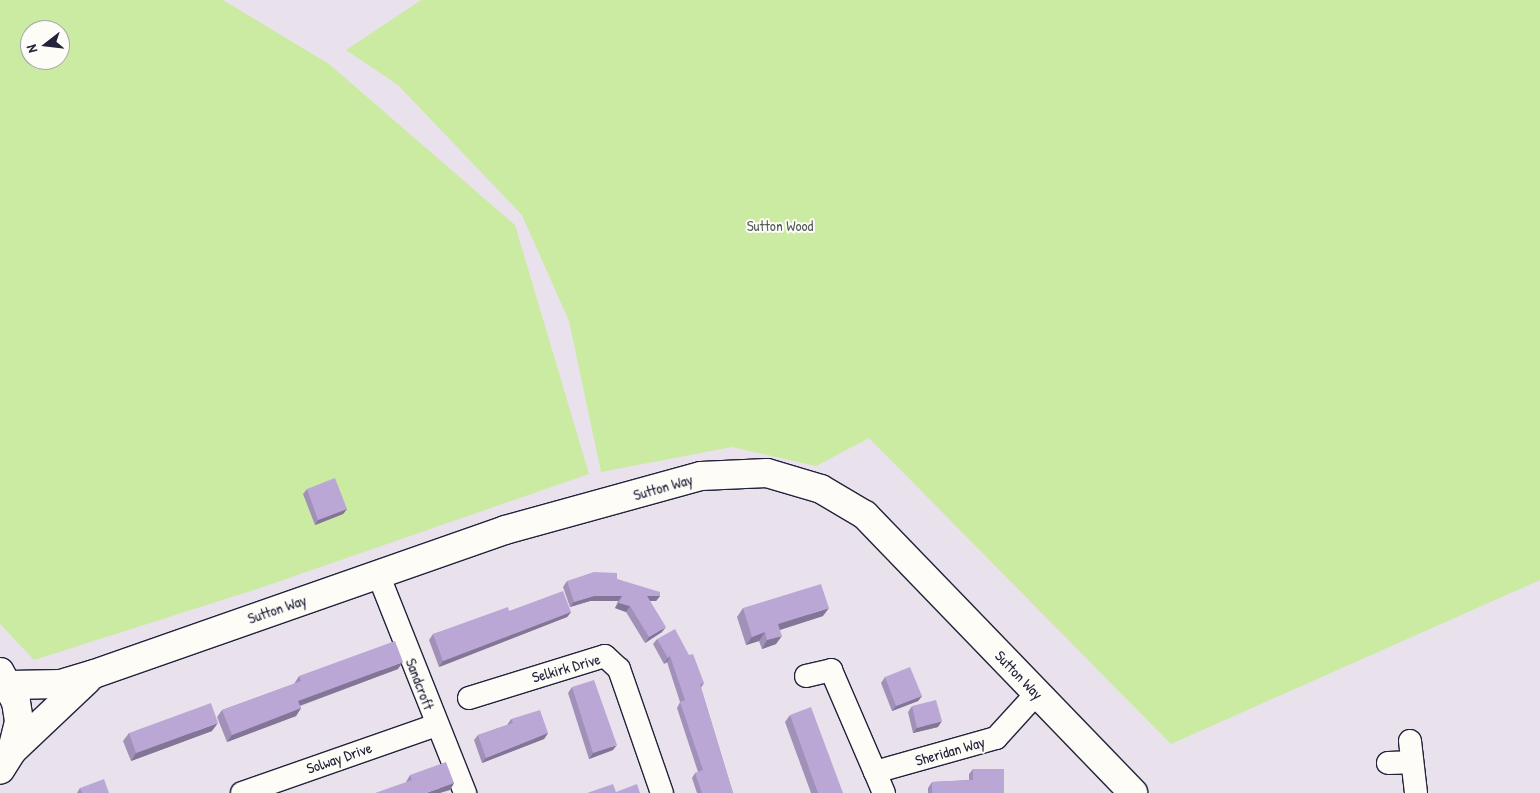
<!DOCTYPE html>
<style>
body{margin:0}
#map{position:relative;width:1540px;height:793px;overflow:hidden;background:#e9e2ed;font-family:"Patrick Hand",sans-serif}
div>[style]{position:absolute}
.green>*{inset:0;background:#cbeaa2}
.roads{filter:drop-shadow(1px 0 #22223b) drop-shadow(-1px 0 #22223b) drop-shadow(0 1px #22223b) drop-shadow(0 -1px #22223b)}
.minor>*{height:22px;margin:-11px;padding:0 11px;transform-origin:11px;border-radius:11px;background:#fdfcf7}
.tertiary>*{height:28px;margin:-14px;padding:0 14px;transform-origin:14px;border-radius:14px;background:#fdfcf7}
.wall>*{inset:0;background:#a190b8}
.shaded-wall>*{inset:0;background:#837596}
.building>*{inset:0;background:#bba7d6}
span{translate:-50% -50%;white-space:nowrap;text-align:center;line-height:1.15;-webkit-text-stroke:4px #fdfcf7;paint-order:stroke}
.park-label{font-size:15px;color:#555e5a}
.street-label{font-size:15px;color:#22223b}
.north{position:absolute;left:20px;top:20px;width:50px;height:50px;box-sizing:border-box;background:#fdfcf7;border:1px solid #a5a5ac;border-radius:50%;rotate:254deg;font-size:14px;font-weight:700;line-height:20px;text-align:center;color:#22223b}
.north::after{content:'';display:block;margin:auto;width:18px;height:22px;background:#22223b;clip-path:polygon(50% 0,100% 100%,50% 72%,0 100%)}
</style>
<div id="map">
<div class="green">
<div style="clip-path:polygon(evenodd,0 0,223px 0,329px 64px,515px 225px,589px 474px,260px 588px,34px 660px,0 624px,0 0,30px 30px,60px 30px,60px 60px,30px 60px,30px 30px)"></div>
<div style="clip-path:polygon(421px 0,1540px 0,1540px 580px,1171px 744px,869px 438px,816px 466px,732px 447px,601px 472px,569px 321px,522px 215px,398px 85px,346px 50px)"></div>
</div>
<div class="roads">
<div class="minor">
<div style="left:378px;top:574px;width:236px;rotate:68.3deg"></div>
<div style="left:806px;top:676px;width:26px;rotate:-13deg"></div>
<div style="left:831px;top:670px;width:111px;rotate:66.7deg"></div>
<div style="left:875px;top:772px;width:126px;rotate:-15.7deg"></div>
<div style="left:996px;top:738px;width:59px;rotate:-47.7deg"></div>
<div style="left:469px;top:698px;width:142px;rotate:-17.2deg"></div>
<div style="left:605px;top:656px;width:19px;rotate:43deg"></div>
<div style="left:619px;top:669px;width:131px;rotate:70.9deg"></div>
<div style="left:1410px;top:741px;width:52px;rotate:83.4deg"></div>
<div style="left:1388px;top:763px;width:23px;rotate:-2deg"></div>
<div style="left:875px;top:772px;width:23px;rotate:67deg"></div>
<div style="left:242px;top:793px;width:206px;rotate:-19.3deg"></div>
</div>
<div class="tertiary">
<div style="left:0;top:672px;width:34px;rotate:62deg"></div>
<div style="left:16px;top:702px;width:20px;rotate:81deg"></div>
<div style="left:19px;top:722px;width:30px;rotate:104deg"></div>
<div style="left:12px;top:751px;width:22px;rotate:122deg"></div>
<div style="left:10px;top:685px;width:51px;rotate:-1.1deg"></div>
<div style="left:61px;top:684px;width:34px;rotate:-17deg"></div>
<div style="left:94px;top:674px;width:435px;rotate:-19.3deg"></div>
<div style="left:505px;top:530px;width:203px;rotate:-15.4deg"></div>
<div style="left:701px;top:476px;width:66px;rotate:-2.6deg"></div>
<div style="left:767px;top:473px;width:56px;rotate:16.5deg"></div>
<div style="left:821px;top:489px;width:51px;rotate:30.6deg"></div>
<div style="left:865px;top:515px;width:386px;rotate:46deg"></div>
<div style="left:12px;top:751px;width:103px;rotate:-43.4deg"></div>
</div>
</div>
<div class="wall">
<div style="clip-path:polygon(307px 489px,347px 509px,343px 514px,315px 525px,303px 494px)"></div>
<div style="clip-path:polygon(617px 579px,660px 596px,656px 601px,650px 601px,662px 632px,645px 643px,626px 612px,615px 608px,618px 601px,590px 601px,570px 607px,563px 587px,567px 581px)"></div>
<div style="clip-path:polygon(743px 608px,823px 616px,780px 630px,776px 644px,762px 649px,759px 641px,746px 645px,737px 617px)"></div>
<div style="clip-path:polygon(509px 611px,571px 612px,567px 617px,439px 667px,429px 640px,433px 634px)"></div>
<div style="clip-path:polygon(657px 639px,704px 683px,701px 688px,733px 793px,697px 793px,692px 778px,695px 773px,698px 772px,677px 708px,680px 702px,667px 662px,664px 664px,653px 644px)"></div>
<div style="clip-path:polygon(398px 669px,300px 706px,301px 708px,296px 716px,227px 742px,217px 717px,222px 710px,294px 684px,299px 676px)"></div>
<div style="clip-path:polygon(885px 677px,922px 696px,918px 701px,892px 711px,881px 683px)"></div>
<div style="clip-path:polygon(572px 687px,613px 750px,589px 759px,568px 693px)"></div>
<div style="clip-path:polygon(912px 706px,938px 727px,913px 733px,908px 712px)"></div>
<div style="clip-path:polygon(790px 715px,843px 793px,811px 793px,785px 722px)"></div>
<div style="clip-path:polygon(511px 719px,548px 733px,544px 739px,482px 763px,474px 740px,478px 735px,507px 725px)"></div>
<div style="clip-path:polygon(212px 731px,131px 761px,123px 741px,129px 733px)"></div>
<div style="clip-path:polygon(973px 769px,1004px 793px,928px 793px,928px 788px,932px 782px,969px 780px,969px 774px)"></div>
<div style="clip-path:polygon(410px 775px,454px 783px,450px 790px,406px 782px)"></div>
<div style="clip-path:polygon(80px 788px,109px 793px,77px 793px)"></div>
</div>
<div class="shaded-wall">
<div style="clip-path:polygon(347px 509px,343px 514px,315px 525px,318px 520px)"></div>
<div style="clip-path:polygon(594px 596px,622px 596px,618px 601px,590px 601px,570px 607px,574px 602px)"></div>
<div style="clip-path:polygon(647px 596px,660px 596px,656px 601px,643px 601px)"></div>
<div style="clip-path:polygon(619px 603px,630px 606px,626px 612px,615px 608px)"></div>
<div style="clip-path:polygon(829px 608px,823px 616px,773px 632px,778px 624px)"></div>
<div style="clip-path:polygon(571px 612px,567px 617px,439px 667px,443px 661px)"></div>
<div style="clip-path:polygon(666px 627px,662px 632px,645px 643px,649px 637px)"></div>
<div style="clip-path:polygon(765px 632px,759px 641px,746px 645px,752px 637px)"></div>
<div style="clip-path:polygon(782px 636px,776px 644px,762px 649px,767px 640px)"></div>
<div style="clip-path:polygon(670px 656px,667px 662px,664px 664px,668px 658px)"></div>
<div style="clip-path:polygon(403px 662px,398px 669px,293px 708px,298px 701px)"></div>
<div style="clip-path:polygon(922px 696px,918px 701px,892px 711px,896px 706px)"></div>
<div style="clip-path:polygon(301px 708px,296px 716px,227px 742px,232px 735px)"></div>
<div style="clip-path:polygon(942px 721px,938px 727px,913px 733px,917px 728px)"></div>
<div style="clip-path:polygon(218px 723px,212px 731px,131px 761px,136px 753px)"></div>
<div style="clip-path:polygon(548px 733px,544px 739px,482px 763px,486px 758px)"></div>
<div style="clip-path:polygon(617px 745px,613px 750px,589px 759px,593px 753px)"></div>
<div style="clip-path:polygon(454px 783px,450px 790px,440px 793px,426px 793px)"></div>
</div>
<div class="building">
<div style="clip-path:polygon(335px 478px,347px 509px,318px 520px,307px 489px)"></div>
<div style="clip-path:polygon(594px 572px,617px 573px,617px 579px,660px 592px,660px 596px,647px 596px,666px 627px,649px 637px,630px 606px,619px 603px,622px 596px,594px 596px,574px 602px,567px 581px)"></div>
<div style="clip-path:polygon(821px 584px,829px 608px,778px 624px,782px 636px,767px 640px,765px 632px,752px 637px,743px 608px)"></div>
<div style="clip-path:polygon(563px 591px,571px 612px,443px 661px,433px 634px,508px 607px,509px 611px)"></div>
<div style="clip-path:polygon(675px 629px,689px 655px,693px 654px,704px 683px,700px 684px,733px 793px,702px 793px,695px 773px,703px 770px,680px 702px,685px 700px,670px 656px,668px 658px,657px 639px)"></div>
<div style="clip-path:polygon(395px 641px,403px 662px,298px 701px,301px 708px,232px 735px,222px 710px,301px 681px,299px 676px)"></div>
<div style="clip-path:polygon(910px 667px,922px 696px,896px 706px,885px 677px)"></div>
<div style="clip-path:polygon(594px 680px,617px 745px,593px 753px,572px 687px)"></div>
<div style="clip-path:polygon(936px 700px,942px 721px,917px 728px,912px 706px)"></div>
<div style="clip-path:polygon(211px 703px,218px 723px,136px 753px,129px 733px)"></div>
<div style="clip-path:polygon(811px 707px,843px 793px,818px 793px,790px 715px)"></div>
<div style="clip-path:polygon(540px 710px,548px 733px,486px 758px,478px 735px,513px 723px,511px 719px)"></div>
<div style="clip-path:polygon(446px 762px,454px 783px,426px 793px,375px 793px,412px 780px,410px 775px)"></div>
<div style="clip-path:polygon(973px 769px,1004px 769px,1004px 793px,932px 793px,932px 782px,973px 780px)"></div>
<div style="clip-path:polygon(104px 779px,109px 793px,82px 793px,80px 788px)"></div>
<div style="clip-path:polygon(613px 784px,616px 792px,637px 784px,640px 793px,587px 793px)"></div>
</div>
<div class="park-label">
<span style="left:780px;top:226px">Sutton Wood</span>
</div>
<div class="street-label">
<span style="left:663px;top:487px;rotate:-16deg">Sutton Way</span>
<span style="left:277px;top:609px;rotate:-19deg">Sutton Way</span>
<span style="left:566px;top:668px;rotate:-16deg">Selkirk Drive</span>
<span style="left:1019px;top:675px;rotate:46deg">Sutton Way</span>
<span style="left:420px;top:684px;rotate:69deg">Sandcroft</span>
<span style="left:950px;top:751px;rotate:-16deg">Sheridan Way</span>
<span style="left:339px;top:758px;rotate:-19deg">Solway Drive</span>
</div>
<div class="north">N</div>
</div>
